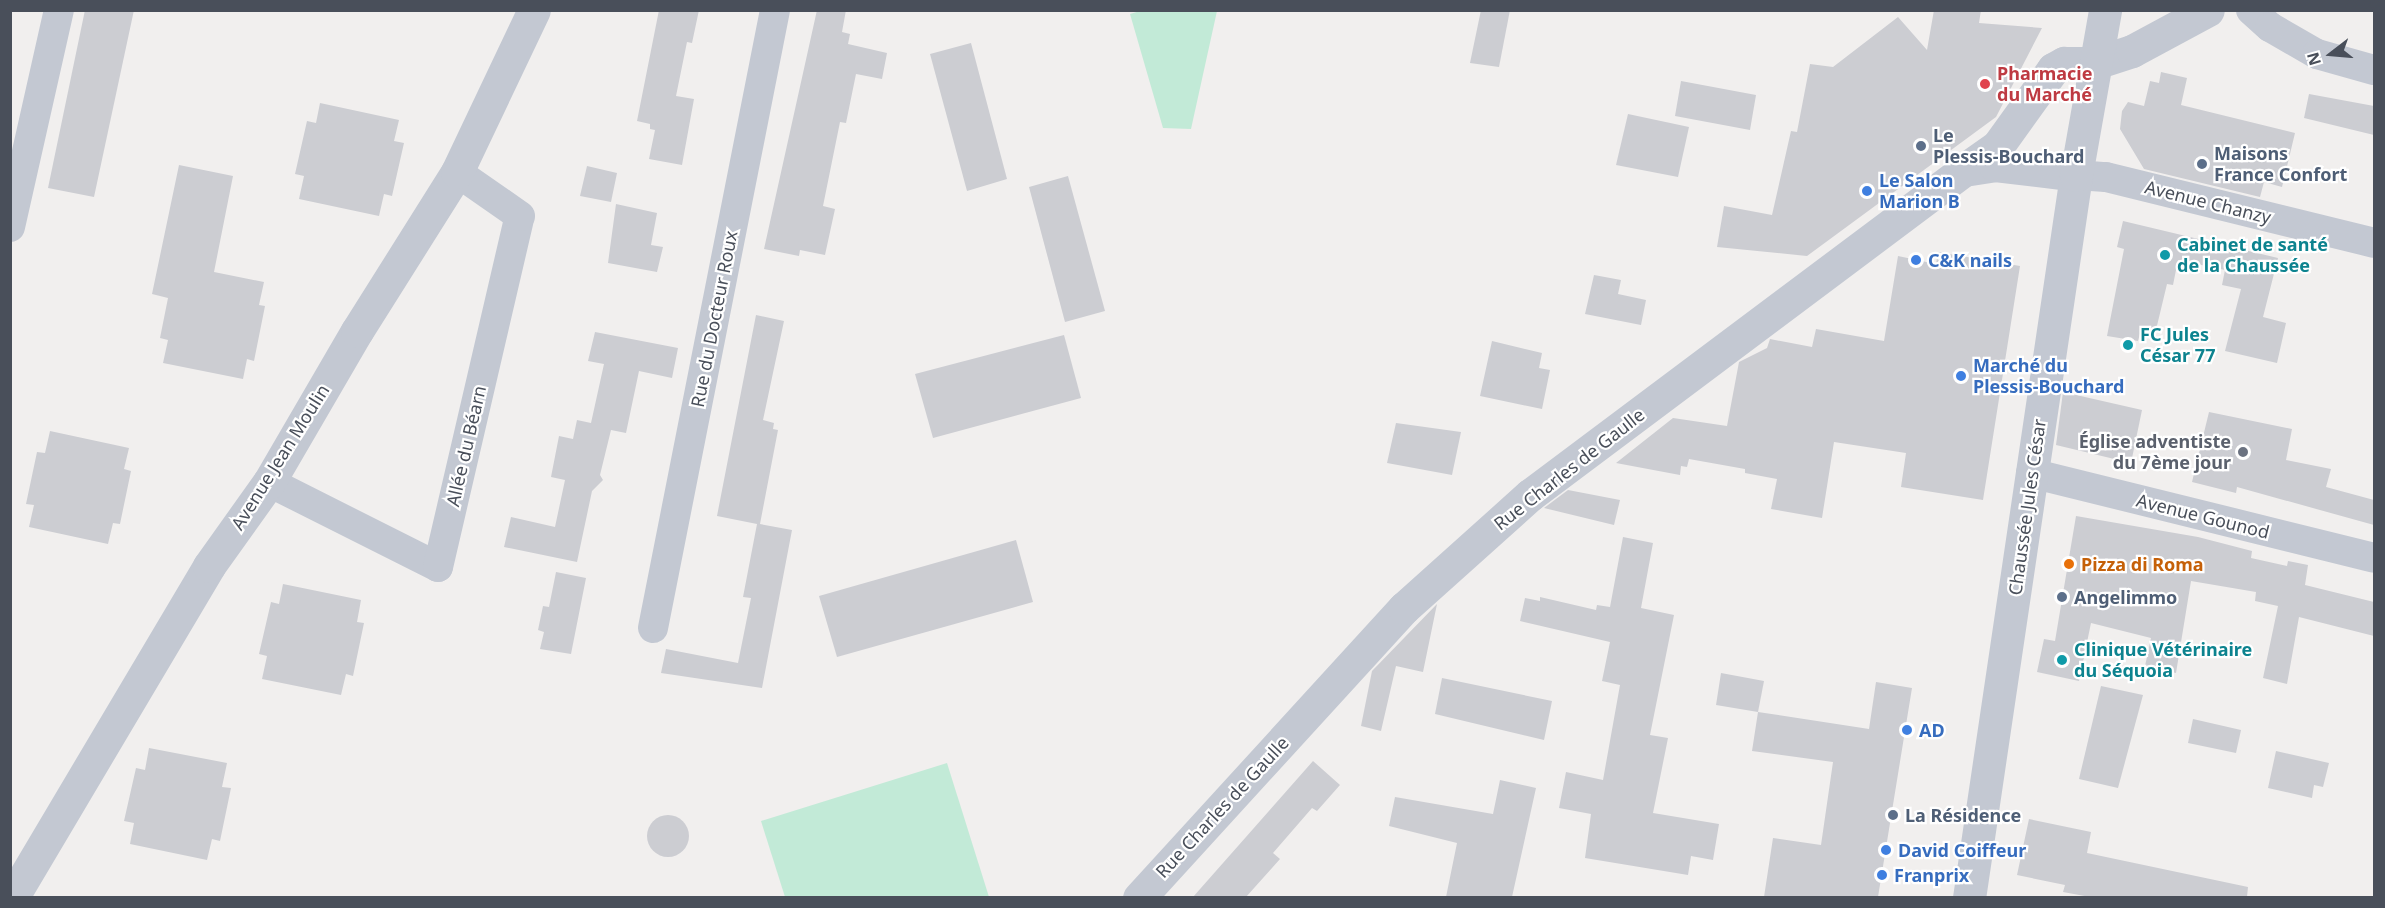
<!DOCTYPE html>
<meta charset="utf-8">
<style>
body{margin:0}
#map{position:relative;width:2385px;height:908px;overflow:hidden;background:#f1efee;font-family:"Noto Sans",sans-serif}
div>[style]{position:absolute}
.green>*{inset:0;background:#c2ead7}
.building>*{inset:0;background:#cccdd2}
.round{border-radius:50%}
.minor>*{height:30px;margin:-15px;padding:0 15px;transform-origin:15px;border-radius:15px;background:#c3c8d2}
.tertiary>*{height:33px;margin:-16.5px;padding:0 16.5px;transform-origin:16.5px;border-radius:16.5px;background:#c3c8d2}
.dots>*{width:16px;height:16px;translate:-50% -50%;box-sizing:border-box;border:3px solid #fff;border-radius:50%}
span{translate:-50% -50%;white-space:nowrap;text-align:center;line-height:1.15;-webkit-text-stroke:4.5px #fff;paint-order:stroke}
.health-label{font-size:18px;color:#be3a42;font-weight:700}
.left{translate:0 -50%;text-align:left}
.service-label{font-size:18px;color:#4e5e75;font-weight:700}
.shop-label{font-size:18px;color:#366cbe;font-weight:700}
.street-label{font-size:18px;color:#494f5a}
.culture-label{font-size:18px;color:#0d838f;font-weight:700}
.worship-label{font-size:18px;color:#5b616d;font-weight:700}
.right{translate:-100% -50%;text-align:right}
.food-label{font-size:18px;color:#c56008;font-weight:700}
.frame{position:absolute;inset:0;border:12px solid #494f5a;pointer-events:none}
.north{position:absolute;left:2301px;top:24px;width:60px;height:60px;-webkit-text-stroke:4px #fff;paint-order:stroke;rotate:254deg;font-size:16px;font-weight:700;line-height:24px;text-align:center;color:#494f5a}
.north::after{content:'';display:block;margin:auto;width:21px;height:27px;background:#494f5a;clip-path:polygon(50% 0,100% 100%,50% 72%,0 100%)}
</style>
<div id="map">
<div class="green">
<div style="clip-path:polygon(1140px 11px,1217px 11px,1191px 129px,1163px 128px,1130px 14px)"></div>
<div style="clip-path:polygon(947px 763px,989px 897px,785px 897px,761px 821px)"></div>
</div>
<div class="building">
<div style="clip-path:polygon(85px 10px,134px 10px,94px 197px,48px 188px)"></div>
<div style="clip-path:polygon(659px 10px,699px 10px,692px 43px,687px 42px,676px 96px,694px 99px,682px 165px,649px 159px,655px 130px,650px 129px,650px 124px,637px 121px)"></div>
<div style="clip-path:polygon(817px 10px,846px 10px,842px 32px,850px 34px,848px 44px,887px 53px,882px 79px,856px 74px,846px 123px,840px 122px,823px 206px,835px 209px,825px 255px,800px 250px,799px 256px,764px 249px)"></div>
<div style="clip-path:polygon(1481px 10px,1510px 10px,1499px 67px,1470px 63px)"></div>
<div style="clip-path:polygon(1934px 10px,1981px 10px,1979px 23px,2042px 28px,1996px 117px,1807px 256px,1717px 247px,1724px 206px,1772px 215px,1791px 131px,1797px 132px,1810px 64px,1833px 67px,1898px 17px,1927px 50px)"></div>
<div style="clip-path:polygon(971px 43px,1007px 179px,967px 191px,930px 54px)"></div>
<div style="clip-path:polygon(2161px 72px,2187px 78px,2181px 105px,2295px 133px,2282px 187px,2264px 182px,2260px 197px,2144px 169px,2120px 129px,2122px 111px,2128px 102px,2144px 106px,2150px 81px,2159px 83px)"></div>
<div style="clip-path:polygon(1681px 81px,1756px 95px,1750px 130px,1675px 116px)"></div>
<div style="clip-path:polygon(2309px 94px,2374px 106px,2374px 135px,2304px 118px)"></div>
<div style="clip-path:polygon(320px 103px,399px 120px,394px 141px,404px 143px,392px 196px,384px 194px,379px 216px,299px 199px,304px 176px,295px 174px,307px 121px,316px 123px)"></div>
<div style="clip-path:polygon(1628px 114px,1689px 127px,1678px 177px,1616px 165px)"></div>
<div style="clip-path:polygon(179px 165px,233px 176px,214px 272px,264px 282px,259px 305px,265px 306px,254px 361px,247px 359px,243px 379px,163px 363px,168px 340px,160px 338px,168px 298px,152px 294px)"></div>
<div style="clip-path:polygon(587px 166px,617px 173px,611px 202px,580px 196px)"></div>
<div style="clip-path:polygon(1068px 176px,1105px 311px,1065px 322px,1029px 187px)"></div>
<div style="clip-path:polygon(616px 204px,657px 213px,651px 245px,663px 247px,657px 272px,608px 263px)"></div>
<div style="clip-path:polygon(2123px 221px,2278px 258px,2263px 317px,2286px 323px,2277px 363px,2225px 351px,2241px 289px,2222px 285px,2225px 270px,2178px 260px,2173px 285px,2167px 284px,2155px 334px,2141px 330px,2138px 341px,2107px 336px,2124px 249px,2117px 247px)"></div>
<div style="clip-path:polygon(1938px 252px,2020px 266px,1983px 500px,1901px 487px,1906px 453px,1834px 442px,1822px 518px,1771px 509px,1777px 479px,1745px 473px,1745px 469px,1689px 459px,1687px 467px,1681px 466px,1680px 475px,1616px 463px,1673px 418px,1727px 426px,1739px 362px,1767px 348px,1770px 339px,1812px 347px,1816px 329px,1884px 341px,1898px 256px,1936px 264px)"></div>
<div style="clip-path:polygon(1594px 275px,1621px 280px,1618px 294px,1646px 300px,1641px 325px,1585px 314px)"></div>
<div style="clip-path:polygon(756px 315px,784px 321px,763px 420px,774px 423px,773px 429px,778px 430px,760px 524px,792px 530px,762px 688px,661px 673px,666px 649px,738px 663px,751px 598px,743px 597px,757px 524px,717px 516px)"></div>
<div style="clip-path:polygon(595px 332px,678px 348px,672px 378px,639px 371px,626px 433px,611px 430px,600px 475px,603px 480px,592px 491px,577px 562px,504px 547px,511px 517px,555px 527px,565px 480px,551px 477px,559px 436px,573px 439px,577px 420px,591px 423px,604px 364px,588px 361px)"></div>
<div style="clip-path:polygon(1064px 335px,1081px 398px,933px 438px,915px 374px)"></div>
<div style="clip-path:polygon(1492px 341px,1542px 353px,1539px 368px,1550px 370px,1542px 409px,1480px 396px)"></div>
<div style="clip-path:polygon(2063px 392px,2142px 410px,2131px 463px,2056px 445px)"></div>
<div style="clip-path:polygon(2209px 412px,2292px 429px,2286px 460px,2331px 469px,2326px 487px,2374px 500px,2374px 525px,2237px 487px,2236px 493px,2192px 482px)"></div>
<div style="clip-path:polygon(1396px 423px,1461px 432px,1452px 475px,1387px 463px)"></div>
<div style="clip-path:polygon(50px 431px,129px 448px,124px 469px,131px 471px,120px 524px,113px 523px,108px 544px,29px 527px,34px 505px,26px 504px,37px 452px,45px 453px)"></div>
<div style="clip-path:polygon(1568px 490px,1620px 500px,1614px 525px,1544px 508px)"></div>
<div style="clip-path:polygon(2076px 516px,2198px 537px,2252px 551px,2251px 558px,2287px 566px,2288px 561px,2308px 565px,2305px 585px,2374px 602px,2374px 636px,2299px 617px,2287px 684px,2263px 678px,2278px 606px,2255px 601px,2256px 592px,2191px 581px,2176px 673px,2145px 666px,2151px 638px,2091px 623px,2079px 681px,2037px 672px,2044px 639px,2055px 641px)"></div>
<div style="clip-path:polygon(1623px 537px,1653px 543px,1641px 608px,1674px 615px,1650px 735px,1668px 738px,1653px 813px,1719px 824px,1713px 860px,1691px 856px,1688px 875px,1585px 858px,1591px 814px,1559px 808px,1566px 772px,1603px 780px,1620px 685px,1602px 681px,1610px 642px,1520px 621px,1525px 598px,1540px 601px,1540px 597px,1596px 610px,1597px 605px,1610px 607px)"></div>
<div style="clip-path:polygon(1016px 540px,1033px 602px,837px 657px,819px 596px)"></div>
<div style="clip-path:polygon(556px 572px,586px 578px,571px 654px,540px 649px,544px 632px,538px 630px,543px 606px,549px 607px)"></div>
<div style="clip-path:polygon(283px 584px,361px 600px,357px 622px,364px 623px,353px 676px,346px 674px,341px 695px,262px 679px,267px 656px,259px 654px,271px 602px,279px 604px)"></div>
<div style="clip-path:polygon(1437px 604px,1423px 672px,1396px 666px,1381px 731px,1361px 726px,1372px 671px)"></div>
<div style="clip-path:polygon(1721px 673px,1764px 681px,1758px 712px,1716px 705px)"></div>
<div style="clip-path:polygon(1442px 678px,1552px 701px,1544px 740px,1435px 714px)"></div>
<div style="clip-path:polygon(1876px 682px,1912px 688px,1878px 897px,1764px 897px,1773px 838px,1821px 845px,1833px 762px,1752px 751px,1758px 712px,1869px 729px)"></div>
<div style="clip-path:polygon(2101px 686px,2143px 695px,2118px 788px,2079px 779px)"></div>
<div style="clip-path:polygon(2193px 719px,2241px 730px,2236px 753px,2188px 743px)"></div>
<div style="clip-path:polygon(149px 748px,227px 763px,222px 787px,231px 788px,220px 841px,212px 839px,207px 860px,130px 844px,134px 823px,124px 821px,136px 768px,145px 770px)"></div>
<div style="clip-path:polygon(2276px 751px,2329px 763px,2323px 787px,2314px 785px,2312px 798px,2268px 788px)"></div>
<div style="clip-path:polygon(1313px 761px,1340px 785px,1317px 811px,1312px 808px,1273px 853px,1280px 859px,1246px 897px,1193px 897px)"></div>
<div style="clip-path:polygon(1500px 780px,1536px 788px,1512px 897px,1446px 897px,1457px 843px,1389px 826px,1395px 797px,1493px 814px)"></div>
<div class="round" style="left:647px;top:815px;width:42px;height:42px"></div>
<div style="clip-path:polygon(2029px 819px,2091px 832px,2087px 853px,2248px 887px,2247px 897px,2090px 897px,2063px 892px,2065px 885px,2017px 875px)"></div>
</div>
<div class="minor">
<div style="left:2251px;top:10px;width:25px;rotate:42deg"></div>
<div style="left:2270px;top:27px;width:54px;rotate:29.9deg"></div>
<div style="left:2317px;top:54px;width:59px;rotate:15.7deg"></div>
<div style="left:2076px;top:175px;width:30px;rotate:4deg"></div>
<div style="left:2106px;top:177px;width:276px;rotate:13.8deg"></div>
<div style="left:10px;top:227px;width:222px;rotate:-77.3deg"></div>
<div style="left:2031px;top:473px;width:353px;rotate:13.9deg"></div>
<div style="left:269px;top:482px;width:189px;rotate:26.7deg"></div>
<div style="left:438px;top:567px;width:360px;rotate:-76.9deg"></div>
<div style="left:520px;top:216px;width:77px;rotate:-145.1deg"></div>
<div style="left:653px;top:628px;width:630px;rotate:-78.83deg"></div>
</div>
<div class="tertiary">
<div style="left:1965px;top:169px;width:39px;rotate:-35deg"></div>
<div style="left:1997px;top:147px;width:96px;rotate:-54.3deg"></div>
<div style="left:2053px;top:69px;width:13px;rotate:-29deg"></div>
<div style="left:2064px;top:63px;width:31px"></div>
<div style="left:2095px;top:63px;width:39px;rotate:-18deg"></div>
<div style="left:2132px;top:51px;width:86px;rotate:-28.3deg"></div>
<div style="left:12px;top:898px;width:386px;rotate:-59.3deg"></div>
<div style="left:209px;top:566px;width:103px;rotate:-54.5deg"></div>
<div style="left:269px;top:482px;width:175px;rotate:-59.8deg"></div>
<div style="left:357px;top:331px;width:188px;rotate:-57.8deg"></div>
<div style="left:457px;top:172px;width:179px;rotate:-64.6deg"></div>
<div style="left:1139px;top:898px;width:393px;rotate:-47.6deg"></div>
<div style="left:1404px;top:608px;width:169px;rotate:-41.9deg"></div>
<div style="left:1530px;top:495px;width:542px;rotate:-36.83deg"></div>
<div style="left:1964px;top:170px;width:31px;rotate:-9deg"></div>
<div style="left:1995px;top:165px;width:82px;rotate:7deg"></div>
<div style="left:1969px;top:898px;width:731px;rotate:-81.58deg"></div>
<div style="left:2076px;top:175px;width:168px;rotate:-80deg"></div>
</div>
<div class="dots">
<div style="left:1985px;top:84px;background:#e0444e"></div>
<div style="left:1921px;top:146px;background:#5c6f8a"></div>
<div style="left:2202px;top:164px;background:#5c6f8a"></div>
<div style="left:1867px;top:191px;background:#3f7fe0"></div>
<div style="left:2165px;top:255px;background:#0f9aa8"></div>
<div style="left:1916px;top:260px;background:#3f7fe0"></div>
<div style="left:2128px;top:345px;background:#0f9aa8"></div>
<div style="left:1961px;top:376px;background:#3f7fe0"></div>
<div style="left:2243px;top:452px;background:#6b7280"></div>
<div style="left:2069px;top:564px;background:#e8710a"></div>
<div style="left:2062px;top:597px;background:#5c6f8a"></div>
<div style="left:2062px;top:660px;background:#0f9aa8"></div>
<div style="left:1907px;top:730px;background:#3f7fe0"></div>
<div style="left:1893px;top:815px;background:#5c6f8a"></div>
<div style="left:1886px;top:850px;background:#3f7fe0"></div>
<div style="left:1882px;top:875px;background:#3f7fe0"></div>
</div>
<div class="health-label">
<span class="left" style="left:1997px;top:84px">Pharmacie<br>du Marché</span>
</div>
<div class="service-label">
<span class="left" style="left:1933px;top:146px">Le<br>Plessis-Bouchard</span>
<span class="left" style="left:2214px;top:164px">Maisons<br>France Confort</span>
<span class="left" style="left:2074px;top:597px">Angelimmo</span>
<span class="left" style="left:1905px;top:815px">La Résidence</span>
</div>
<div class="shop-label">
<span class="left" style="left:1879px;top:191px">Le Salon<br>Marion B</span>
<span class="left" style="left:1928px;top:260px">C&amp;K nails</span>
<span class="left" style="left:1973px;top:376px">Marché du<br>Plessis-Bouchard</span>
<span class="left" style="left:1919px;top:730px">AD</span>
<span class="left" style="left:1898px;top:850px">David Coiffeur</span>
<span class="left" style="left:1894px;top:875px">Franprix</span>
</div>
<div class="street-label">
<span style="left:2208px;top:202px;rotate:14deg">Avenue Chanzy</span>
<span style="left:714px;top:319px;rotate:-79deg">Rue du Docteur Roux</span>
<span style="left:466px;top:446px;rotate:-77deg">Allée du Béarn</span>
<span style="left:280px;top:457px;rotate:-58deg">Avenue Jean Moulin</span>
<span style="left:1569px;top:469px;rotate:-38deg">Rue Charles de Gaulle</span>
<span style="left:2027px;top:507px;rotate:-82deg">Chaussée Jules César</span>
<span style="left:2203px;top:516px;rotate:14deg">Avenue Gounod</span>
<span style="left:1222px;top:807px;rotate:-47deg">Rue Charles de Gaulle</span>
</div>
<div class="culture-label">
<span class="left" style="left:2177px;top:255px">Cabinet de santé<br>de la Chaussée</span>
<span class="left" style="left:2140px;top:345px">FC Jules<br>César 77</span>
<span class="left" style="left:2074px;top:660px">Clinique Vétérinaire<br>du Séquoia</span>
</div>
<div class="worship-label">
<span class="right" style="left:2231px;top:452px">Église adventiste<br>du 7ème jour</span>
</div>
<div class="food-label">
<span class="left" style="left:2081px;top:564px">Pizza di Roma</span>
</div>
<div class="frame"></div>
<div class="north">N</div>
</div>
